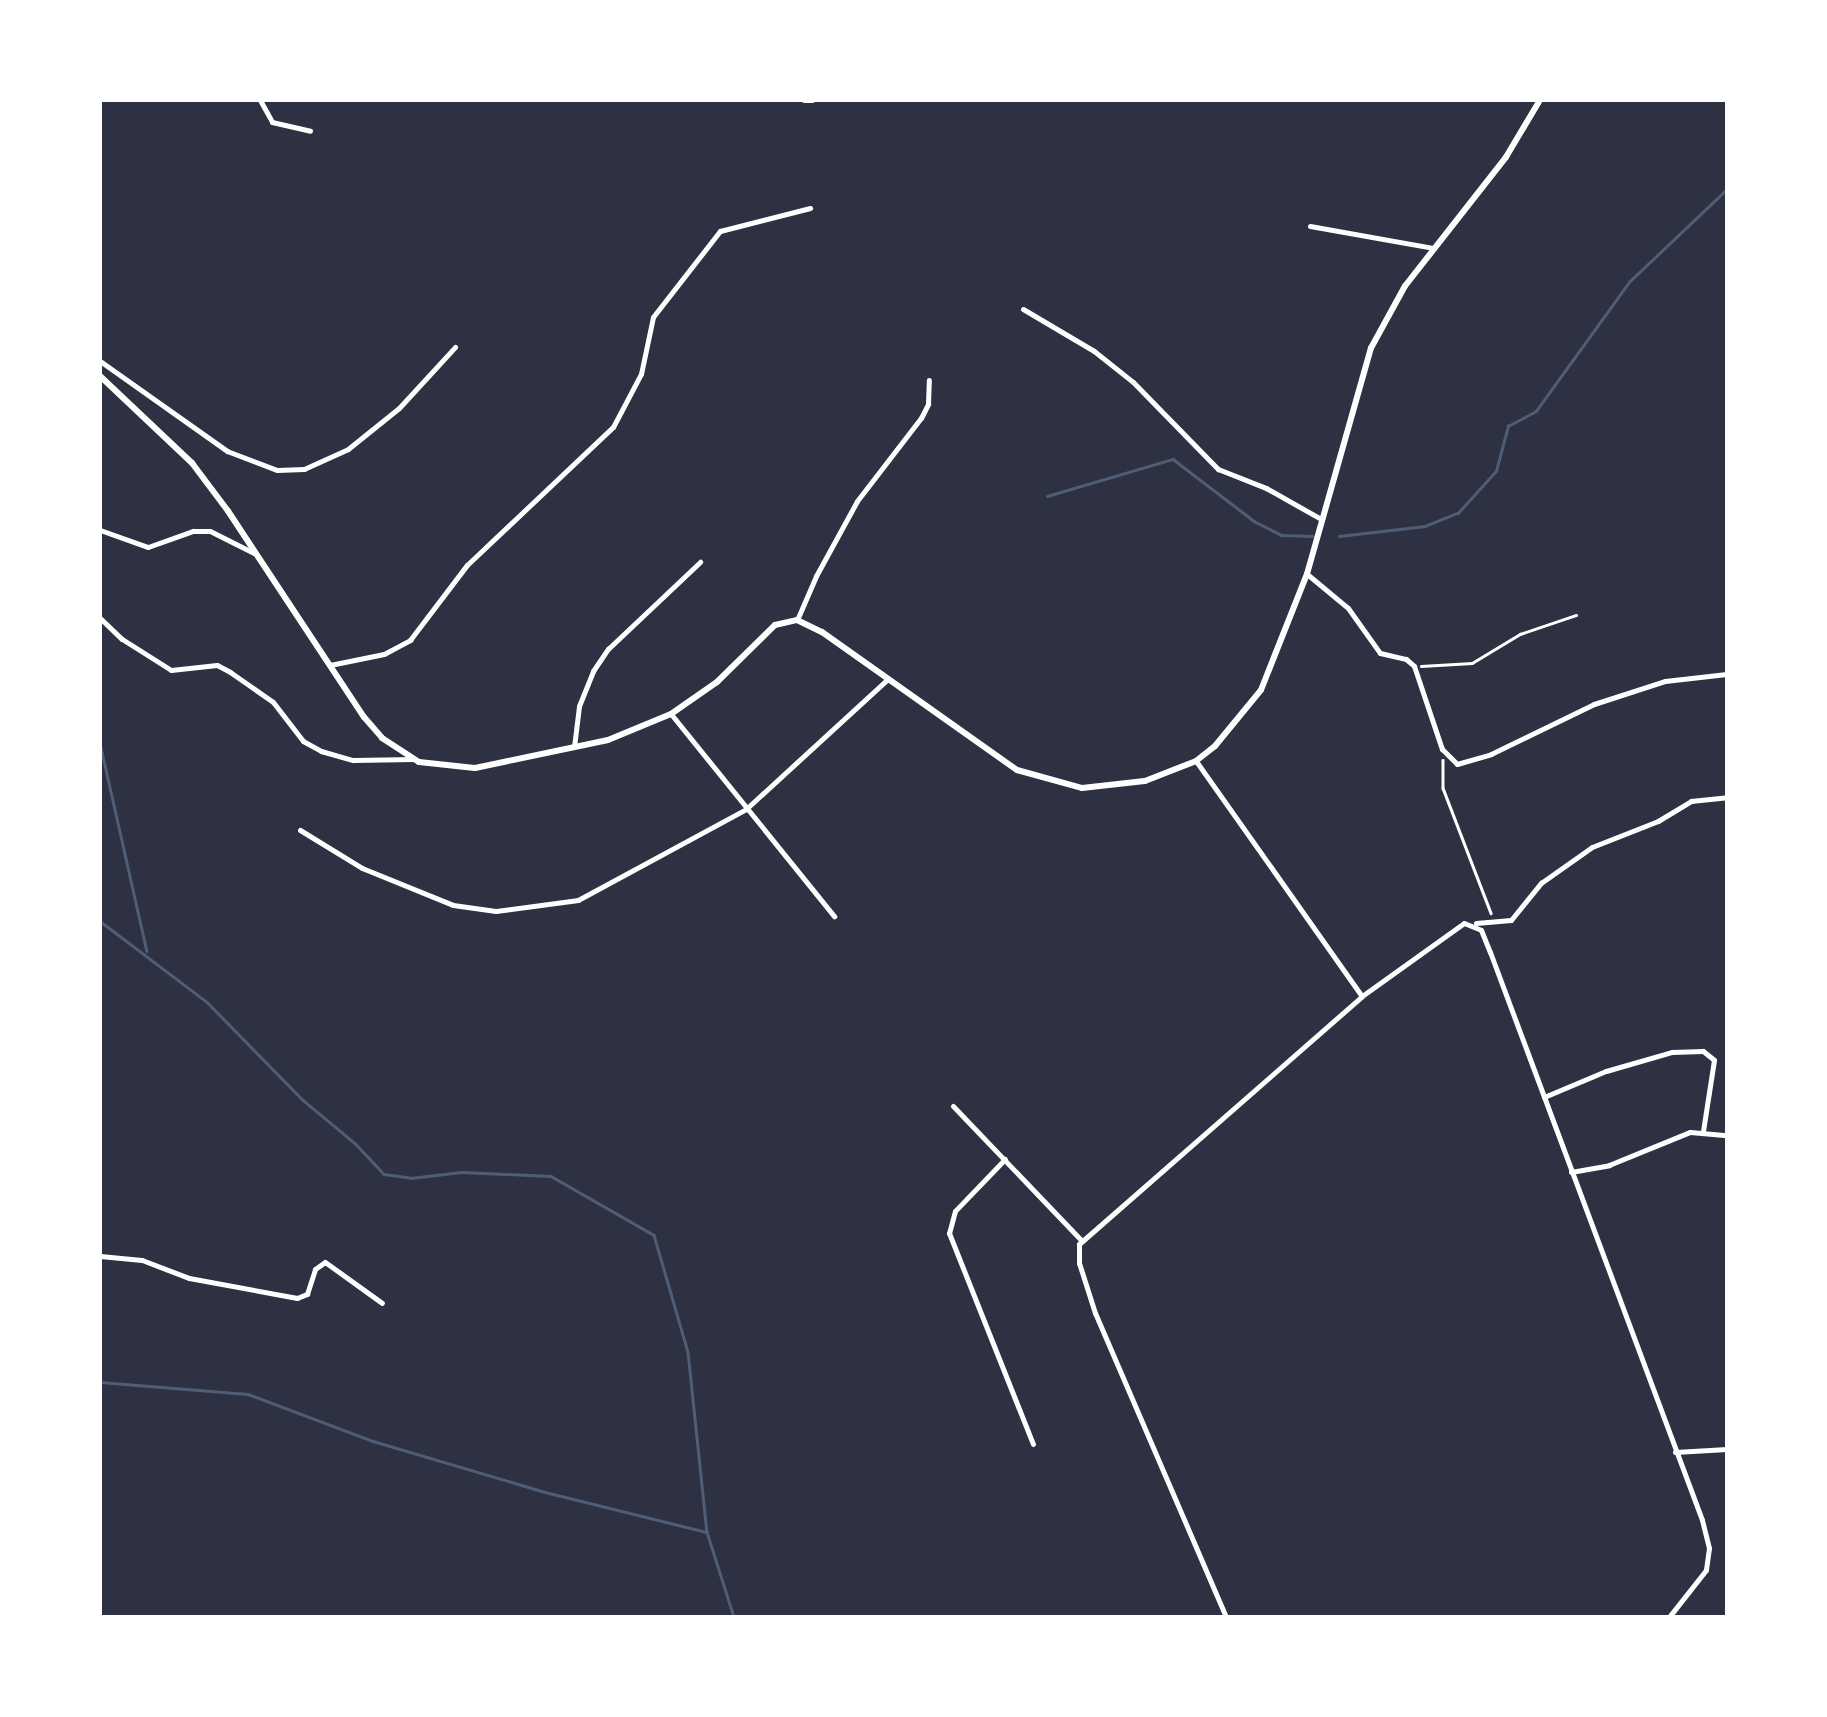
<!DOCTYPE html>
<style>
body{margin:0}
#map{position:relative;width:1827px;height:1717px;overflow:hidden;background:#2d3142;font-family:Arial,sans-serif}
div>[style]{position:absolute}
.stream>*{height:2.5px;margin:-1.25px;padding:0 1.25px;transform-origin:1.25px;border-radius:1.25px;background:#4f5d75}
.path>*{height:2.5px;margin:-1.25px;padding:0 1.25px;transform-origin:1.25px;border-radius:1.25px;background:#fff}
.minor>*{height:5px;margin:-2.5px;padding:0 2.5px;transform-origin:2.5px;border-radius:2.5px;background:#fff}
.tertiary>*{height:6px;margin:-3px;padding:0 3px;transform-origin:3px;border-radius:3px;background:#fff}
span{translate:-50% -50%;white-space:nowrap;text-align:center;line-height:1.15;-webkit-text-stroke:10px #fff;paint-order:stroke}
.frame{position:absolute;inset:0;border:102px solid #fff;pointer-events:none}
</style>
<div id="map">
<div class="stream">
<div style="left:1047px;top:496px;width:131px;rotate:-16.4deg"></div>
<div style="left:1173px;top:459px;width:102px;rotate:37.4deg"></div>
<div style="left:1254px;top:521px;width:30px;rotate:27deg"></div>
<div style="left:1281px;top:535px;width:31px;rotate:2deg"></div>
<div style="left:1339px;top:536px;width:87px;rotate:-6.6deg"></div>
<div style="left:1425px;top:526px;width:35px;rotate:-22deg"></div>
<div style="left:1458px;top:513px;width:57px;rotate:-47.9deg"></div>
<div style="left:1496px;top:471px;width:47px;rotate:-75.1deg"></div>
<div style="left:1508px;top:426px;width:32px;rotate:-28deg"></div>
<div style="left:1536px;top:411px;width:159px;rotate:-54.2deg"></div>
<div style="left:1629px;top:282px;width:135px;rotate:-43.5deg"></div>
<div style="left:100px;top:743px;width:213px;rotate:77.3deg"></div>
<div style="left:100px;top:921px;width:134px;rotate:37.1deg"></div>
<div style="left:207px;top:1002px;width:137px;rotate:45.6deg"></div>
<div style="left:303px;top:1100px;width:69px;rotate:39.7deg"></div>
<div style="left:356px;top:1144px;width:41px;rotate:47deg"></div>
<div style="left:384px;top:1174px;width:27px;rotate:8deg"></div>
<div style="left:411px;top:1178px;width:50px;rotate:-6.8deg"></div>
<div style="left:461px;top:1172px;width:90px;rotate:2.5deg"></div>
<div style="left:551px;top:1176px;width:119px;rotate:29.8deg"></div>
<div style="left:654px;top:1235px;width:122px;rotate:73.8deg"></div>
<div style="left:688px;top:1352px;width:181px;rotate:84deg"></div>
<div style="left:707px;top:1532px;width:89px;rotate:72.4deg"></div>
<div style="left:100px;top:1382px;width:148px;rotate:4.6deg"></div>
<div style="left:248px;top:1394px;width:134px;rotate:20.6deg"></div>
<div style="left:373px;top:1441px;width:179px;rotate:16.5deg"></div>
<div style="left:545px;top:1492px;width:167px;rotate:13.9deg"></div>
</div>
<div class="path">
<div style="left:1421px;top:666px;width:51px;rotate:-3.4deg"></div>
<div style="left:1472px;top:663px;width:56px;rotate:-31.1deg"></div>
<div style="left:1520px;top:634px;width:59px;rotate:-18.7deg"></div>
<div style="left:1443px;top:760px;width:28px;rotate:90deg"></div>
<div style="left:1443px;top:788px;width:134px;rotate:69deg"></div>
</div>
<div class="minor">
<div style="left:260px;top:100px;width:25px;rotate:61deg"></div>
<div style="left:272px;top:122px;width:39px;rotate:13deg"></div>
<div style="left:804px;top:100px;width:8px"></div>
<div style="left:1310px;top:226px;width:126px;rotate:10.1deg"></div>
<div style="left:1023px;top:309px;width:82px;rotate:30.6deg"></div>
<div style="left:1094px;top:351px;width:50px;rotate:38.5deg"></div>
<div style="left:1133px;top:382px;width:122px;rotate:45.7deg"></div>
<div style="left:1218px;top:469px;width:52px;rotate:21.6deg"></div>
<div style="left:1266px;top:488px;width:63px;rotate:29.4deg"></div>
<div style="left:100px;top:361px;width:156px;rotate:35.3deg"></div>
<div style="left:227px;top:451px;width:53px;rotate:20.8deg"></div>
<div style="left:277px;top:470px;width:27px;rotate:-2deg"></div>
<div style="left:304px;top:469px;width:48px;rotate:-24.4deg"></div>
<div style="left:348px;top:449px;width:65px;rotate:-38.8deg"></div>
<div style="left:399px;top:408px;width:83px;rotate:-47.4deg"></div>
<div style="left:100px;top:530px;width:51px;rotate:19.5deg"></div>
<div style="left:148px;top:547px;width:48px;rotate:-19.6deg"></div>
<div style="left:193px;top:531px;width:17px"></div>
<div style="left:210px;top:531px;width:49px;rotate:26.6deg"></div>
<div style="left:1307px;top:574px;width:53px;rotate:39.7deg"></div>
<div style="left:1348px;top:608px;width:55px;rotate:54.6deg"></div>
<div style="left:1380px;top:653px;width:27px;rotate:13deg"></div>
<div style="left:1406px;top:659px;width:11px;rotate:41deg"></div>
<div style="left:1414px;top:666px;width:88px;rotate:71.4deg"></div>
<div style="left:1442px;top:749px;width:21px;rotate:45deg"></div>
<div style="left:1457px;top:764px;width:35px;rotate:-16deg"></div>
<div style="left:1491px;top:754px;width:114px;rotate:-25.9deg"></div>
<div style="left:1594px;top:704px;width:75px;rotate:-17.9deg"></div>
<div style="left:1665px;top:681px;width:62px;rotate:-6.4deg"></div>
<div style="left:100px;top:618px;width:30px;rotate:44deg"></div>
<div style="left:122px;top:639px;width:58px;rotate:32.3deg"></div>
<div style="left:171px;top:670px;width:46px;rotate:-6.2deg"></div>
<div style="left:217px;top:665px;width:15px;rotate:28deg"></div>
<div style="left:230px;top:672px;width:52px;rotate:34.9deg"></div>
<div style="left:273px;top:702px;width:49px;rotate:52.4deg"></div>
<div style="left:303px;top:741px;width:21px;rotate:29deg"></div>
<div style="left:321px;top:751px;width:33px;rotate:16deg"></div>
<div style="left:353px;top:760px;width:61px;rotate:-0.9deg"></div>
<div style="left:797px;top:620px;width:48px;rotate:-66.6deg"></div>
<div style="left:816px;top:576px;width:85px;rotate:-61.3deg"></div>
<div style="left:857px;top:501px;width:105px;rotate:-52.4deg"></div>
<div style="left:921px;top:418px;width:16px;rotate:-63deg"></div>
<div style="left:928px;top:404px;width:24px;rotate:-88deg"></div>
<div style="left:330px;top:665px;width:55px;rotate:-11.5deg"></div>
<div style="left:384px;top:654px;width:30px;rotate:-28deg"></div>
<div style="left:410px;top:640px;width:94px;rotate:-52.8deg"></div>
<div style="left:467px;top:565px;width:201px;rotate:-43.4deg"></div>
<div style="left:613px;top:427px;width:60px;rotate:-62.2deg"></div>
<div style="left:641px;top:374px;width:58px;rotate:-78.1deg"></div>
<div style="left:653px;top:317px;width:109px;rotate:-52.1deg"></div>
<div style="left:720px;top:231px;width:93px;rotate:-14.3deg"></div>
<div style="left:671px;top:714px;width:260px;rotate:51.1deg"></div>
<div style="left:574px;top:747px;width:41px;rotate:-83deg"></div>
<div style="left:579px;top:706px;width:38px;rotate:-68deg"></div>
<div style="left:593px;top:671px;width:27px;rotate:-56deg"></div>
<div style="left:608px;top:649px;width:127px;rotate:-43.4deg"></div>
<div style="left:1196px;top:761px;width:286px;rotate:54.8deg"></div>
<div style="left:300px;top:830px;width:73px;rotate:31.5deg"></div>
<div style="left:362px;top:868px;width:98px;rotate:22.1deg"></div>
<div style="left:453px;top:905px;width:43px;rotate:7.9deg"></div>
<div style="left:496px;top:911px;width:83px;rotate:-7.6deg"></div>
<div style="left:578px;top:900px;width:191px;rotate:-28.4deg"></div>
<div style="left:746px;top:809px;width:191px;rotate:-42.5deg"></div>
<div style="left:1476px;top:923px;width:35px;rotate:-5deg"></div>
<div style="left:1511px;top:920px;width:48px;rotate:-51deg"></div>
<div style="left:1541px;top:883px;width:62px;rotate:-35.2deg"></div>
<div style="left:1592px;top:847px;width:71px;rotate:-21.5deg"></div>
<div style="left:1658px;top:821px;width:39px;rotate:-31deg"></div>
<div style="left:1691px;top:801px;width:36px;rotate:-6deg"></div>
<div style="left:1544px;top:1097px;width:67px;rotate:-22.8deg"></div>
<div style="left:1606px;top:1071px;width:69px;rotate:-16.1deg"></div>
<div style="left:1672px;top:1052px;width:31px;rotate:-2deg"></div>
<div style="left:1703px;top:1051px;width:14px;rotate:39deg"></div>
<div style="left:1714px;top:1060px;width:72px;rotate:98.8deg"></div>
<div style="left:953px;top:1106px;width:185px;rotate:46.3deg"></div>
<div style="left:1005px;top:1159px;width:72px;rotate:133.9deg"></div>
<div style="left:955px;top:1211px;width:23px;rotate:105deg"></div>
<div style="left:949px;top:1233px;width:227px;rotate:68.3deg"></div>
<div style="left:1571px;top:1172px;width:39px;rotate:-10deg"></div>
<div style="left:1609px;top:1165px;width:87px;rotate:-22.2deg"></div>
<div style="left:1690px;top:1132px;width:37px;rotate:5deg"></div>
<div style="left:100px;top:1256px;width:42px;rotate:5.4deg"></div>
<div style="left:142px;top:1260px;width:50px;rotate:21deg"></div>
<div style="left:189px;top:1278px;width:110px;rotate:10.5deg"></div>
<div style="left:297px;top:1298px;width:11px;rotate:-22deg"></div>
<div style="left:307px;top:1294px;width:26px;rotate:-72deg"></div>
<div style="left:315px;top:1269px;width:12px;rotate:-35deg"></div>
<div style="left:325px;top:1262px;width:70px;rotate:35.7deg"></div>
<div style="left:1675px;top:1452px;width:52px;rotate:-3.3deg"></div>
<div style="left:1226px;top:1617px;width:331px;rotate:-113.3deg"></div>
<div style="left:1095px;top:1313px;width:52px;rotate:-107.7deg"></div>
<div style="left:1079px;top:1263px;width:19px;rotate:-90deg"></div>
<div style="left:1079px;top:1244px;width:376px;rotate:-41.2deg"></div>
<div style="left:1362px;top:996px;width:125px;rotate:-35.6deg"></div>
<div style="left:1464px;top:923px;width:18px;rotate:22deg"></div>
<div style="left:1481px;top:930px;width:24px;rotate:68deg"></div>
<div style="left:1490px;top:952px;width:606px;rotate:69.53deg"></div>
<div style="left:1702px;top:1520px;width:29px;rotate:76deg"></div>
<div style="left:1709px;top:1548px;width:22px;rotate:98deg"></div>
<div style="left:1706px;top:1570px;width:60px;rotate:128.2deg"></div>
</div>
<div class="tertiary">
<div style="left:100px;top:376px;width:127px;rotate:43.4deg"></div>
<div style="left:192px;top:463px;width:60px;rotate:53.1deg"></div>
<div style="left:228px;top:511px;width:247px;rotate:56.6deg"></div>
<div style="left:364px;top:717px;width:28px;rotate:49deg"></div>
<div style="left:382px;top:738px;width:44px;rotate:33deg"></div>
<div style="left:419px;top:762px;width:56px;rotate:6.1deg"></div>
<div style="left:475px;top:768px;width:136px;rotate:-11.9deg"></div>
<div style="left:608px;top:740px;width:68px;rotate:-22.4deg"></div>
<div style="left:671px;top:714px;width:56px;rotate:-34.8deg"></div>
<div style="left:717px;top:682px;width:81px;rotate:-44.5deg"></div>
<div style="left:775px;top:625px;width:23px;rotate:-13deg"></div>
<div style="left:797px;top:620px;width:28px;rotate:26deg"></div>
<div style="left:822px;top:632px;width:239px;rotate:35.3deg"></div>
<div style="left:1017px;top:770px;width:67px;rotate:15.5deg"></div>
<div style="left:1082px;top:788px;width:63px;rotate:-6.3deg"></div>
<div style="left:1145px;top:781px;width:55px;rotate:-21.4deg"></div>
<div style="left:1196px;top:761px;width:24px;rotate:-38deg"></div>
<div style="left:1215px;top:746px;width:72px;rotate:-50.6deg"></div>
<div style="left:1261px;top:690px;width:125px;rotate:-68.4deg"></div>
<div style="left:1307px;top:574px;width:235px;rotate:-74.2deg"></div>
<div style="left:1371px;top:348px;width:71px;rotate:-61.3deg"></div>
<div style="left:1405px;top:286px;width:164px;rotate:-51.9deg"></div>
<div style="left:1506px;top:157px;width:66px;rotate:-59.2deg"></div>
</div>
<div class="frame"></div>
</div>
